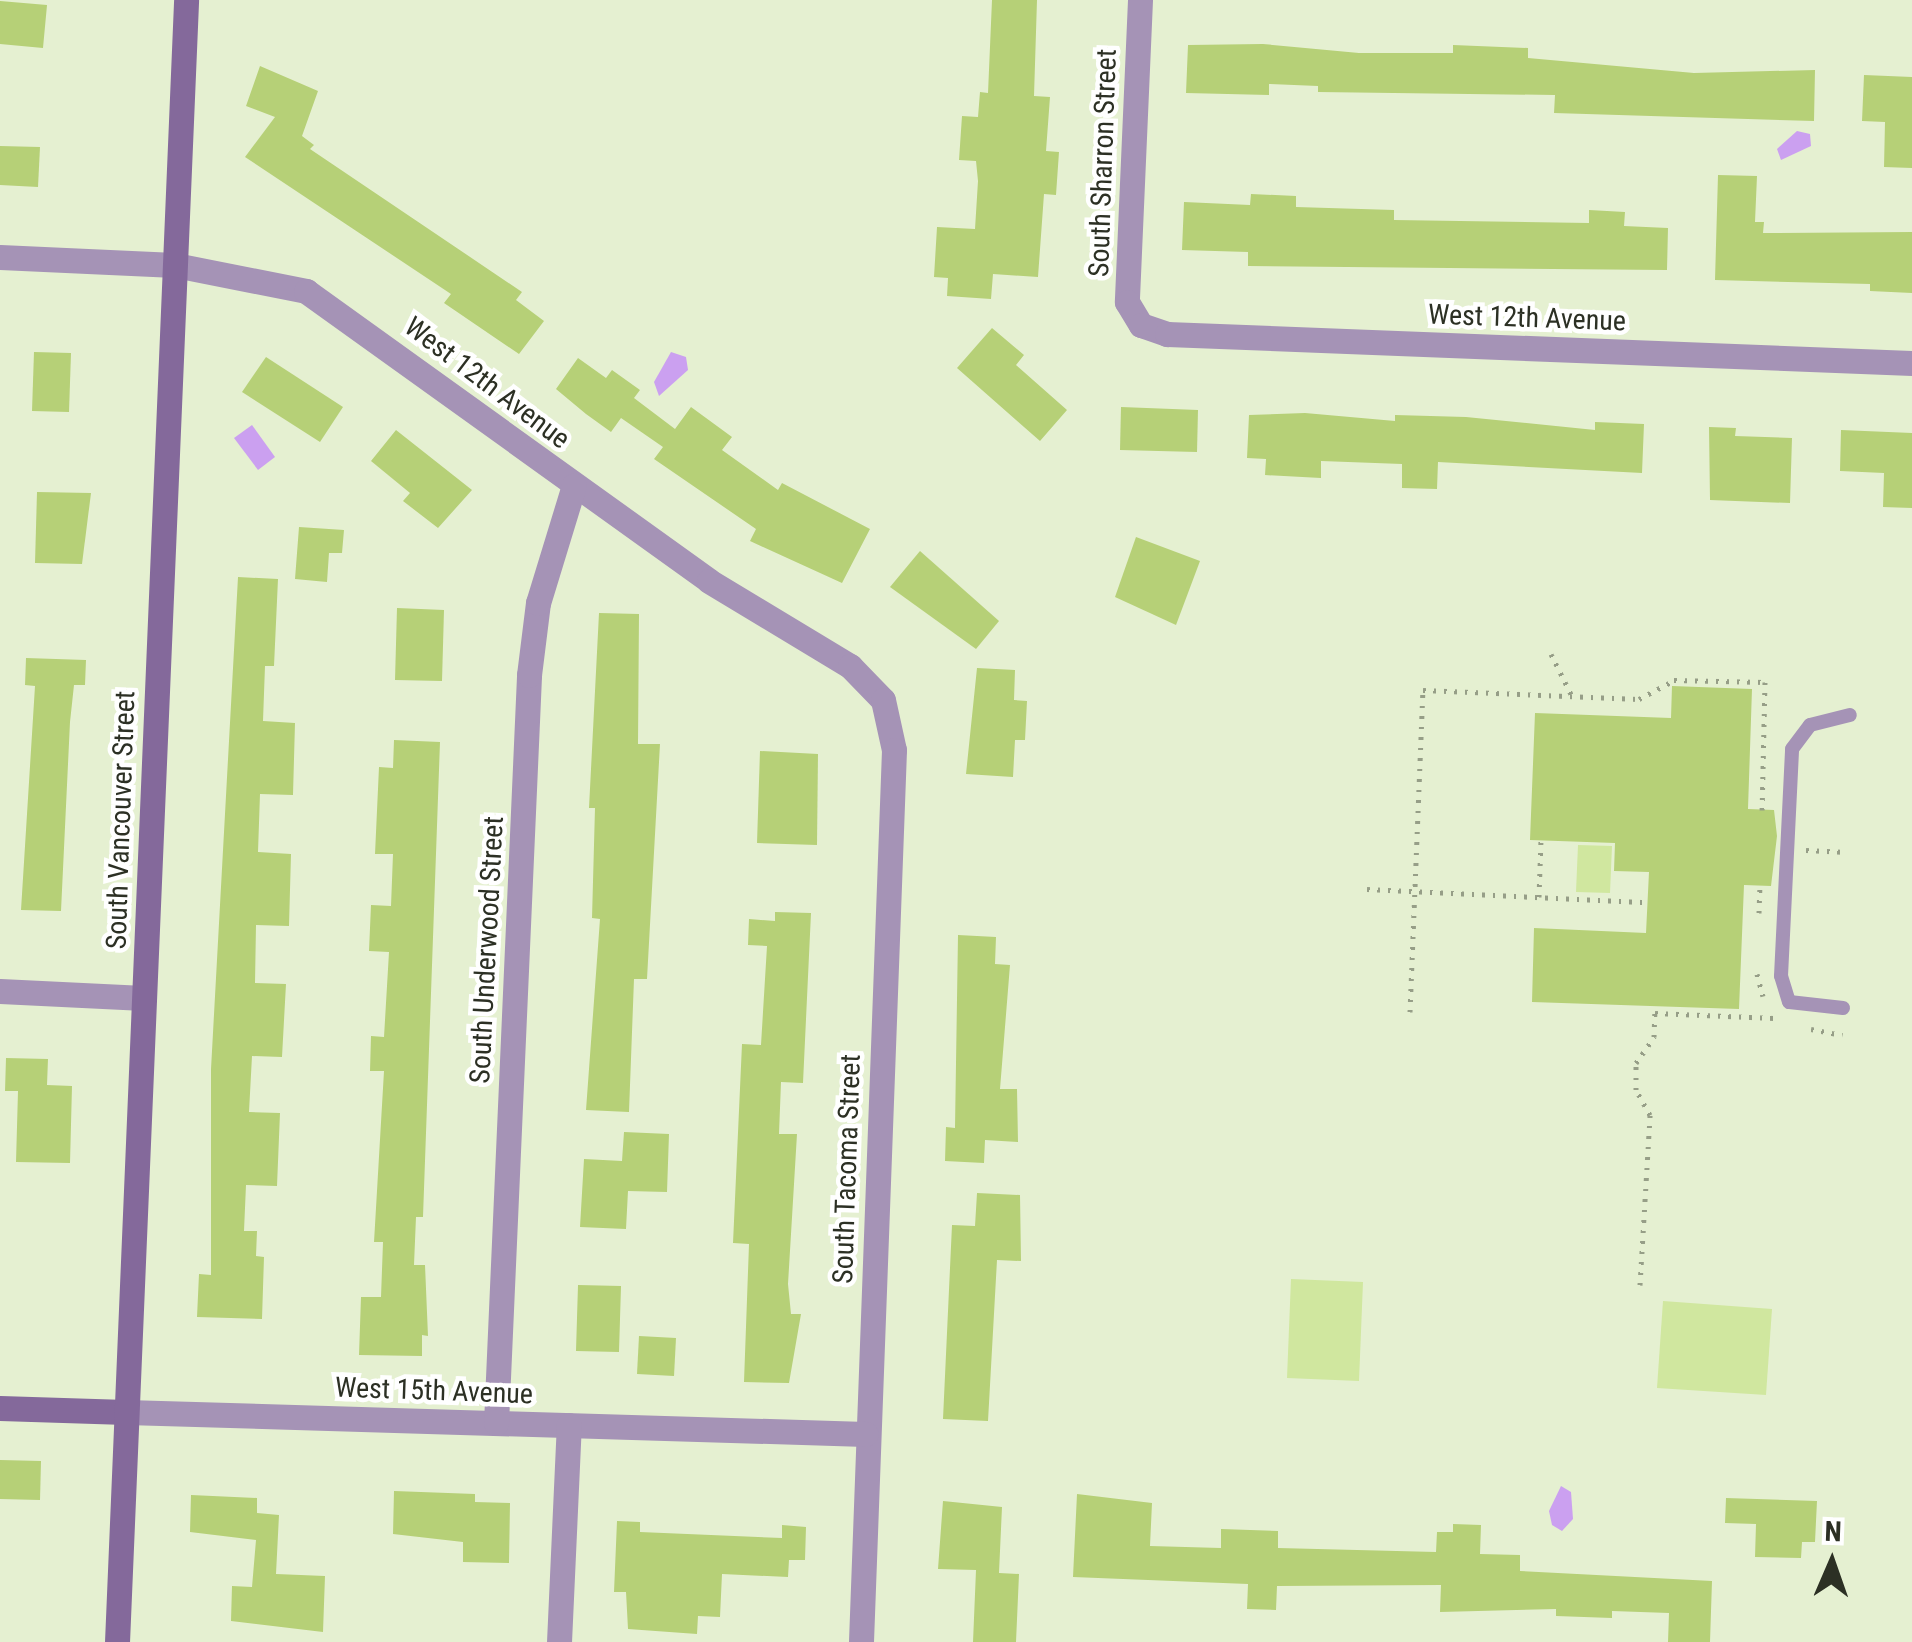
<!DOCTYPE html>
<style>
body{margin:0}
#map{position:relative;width:1912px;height:1642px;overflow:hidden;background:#e5f0d1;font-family:"Roboto Condensed",sans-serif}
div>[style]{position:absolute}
.green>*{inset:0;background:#d0e79f}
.water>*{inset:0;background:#cba0f0}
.building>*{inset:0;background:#b6d077}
.path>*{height:5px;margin-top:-2.5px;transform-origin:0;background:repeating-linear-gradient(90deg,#969e87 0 2.5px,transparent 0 10.5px)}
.lane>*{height:14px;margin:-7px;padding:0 7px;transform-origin:7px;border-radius:7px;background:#a593b6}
.street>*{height:25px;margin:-12.5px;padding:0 12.5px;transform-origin:12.5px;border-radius:12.5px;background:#a593b6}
.secondary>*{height:25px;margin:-12.5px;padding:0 12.5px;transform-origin:12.5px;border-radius:12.5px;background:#84699b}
span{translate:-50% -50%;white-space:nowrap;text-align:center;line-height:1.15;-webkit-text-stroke:9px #fff;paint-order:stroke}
.street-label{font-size:28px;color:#2c3024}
.north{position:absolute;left:1782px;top:1512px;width:100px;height:100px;-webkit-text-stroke:8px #fff;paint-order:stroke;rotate:2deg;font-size:28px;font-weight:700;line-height:40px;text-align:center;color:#2c3024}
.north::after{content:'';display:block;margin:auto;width:35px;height:45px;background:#2c3024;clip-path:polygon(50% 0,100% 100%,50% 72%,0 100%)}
</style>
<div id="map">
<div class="green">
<div style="clip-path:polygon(1578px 845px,1612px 846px,1610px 893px,1576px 892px)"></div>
<div style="clip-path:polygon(1291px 1279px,1363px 1282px,1359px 1381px,1287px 1378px)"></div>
<div style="clip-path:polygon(1663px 1301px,1772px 1309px,1766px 1395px,1657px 1388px)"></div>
</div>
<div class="water">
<div style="clip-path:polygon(1797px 131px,1810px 134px,1811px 146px,1781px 160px,1777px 149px)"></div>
<div style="clip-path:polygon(671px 352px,686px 357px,688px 370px,659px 396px,654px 382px)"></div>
<div style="clip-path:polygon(252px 425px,275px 457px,258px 470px,234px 438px)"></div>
<div style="clip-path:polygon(1561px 1486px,1571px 1492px,1573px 1519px,1562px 1531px,1552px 1525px,1549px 1511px)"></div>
</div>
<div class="building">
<div style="clip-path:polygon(992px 0,1037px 0,1034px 96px,1050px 97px,1046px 151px,1059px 152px,1056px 195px,1044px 194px,1038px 277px,993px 274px,991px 299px,947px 296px,948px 278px,934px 277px,937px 227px,975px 229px,978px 181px,976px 161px,959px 160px,962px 116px,978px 117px,980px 92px,988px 93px)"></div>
<div style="clip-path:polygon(0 1px,47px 5px,43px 48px,0 44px)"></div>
<div style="clip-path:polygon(1263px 44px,1359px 53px,1453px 53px,1453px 45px,1528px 48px,1528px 58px,1694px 73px,1815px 70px,1814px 121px,1554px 113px,1555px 95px,1318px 92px,1318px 86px,1269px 84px,1269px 95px,1186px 93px,1188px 45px)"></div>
<div style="clip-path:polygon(260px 66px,318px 91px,302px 136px,314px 145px,310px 149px,522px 292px,516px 300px,544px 321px,519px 354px,444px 303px,451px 294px,245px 157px,275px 117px,246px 106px)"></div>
<div style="clip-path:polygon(1864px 75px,1912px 77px,1912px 168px,1884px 167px,1885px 122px,1862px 121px)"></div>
<div style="clip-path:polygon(0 146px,40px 147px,38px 187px,0 185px)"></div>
<div style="clip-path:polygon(1718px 175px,1757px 176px,1755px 222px,1764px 222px,1763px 233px,1912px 232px,1912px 293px,1870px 291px,1870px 284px,1715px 280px)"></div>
<div style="clip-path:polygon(1251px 194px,1296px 196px,1296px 207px,1394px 210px,1394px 220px,1589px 223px,1589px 210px,1625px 212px,1624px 226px,1668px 228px,1667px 270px,1248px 266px,1248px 252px,1182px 250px,1184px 202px,1250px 205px)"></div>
<div style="clip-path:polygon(992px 328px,1024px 355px,1016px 365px,1067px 410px,1040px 441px,957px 368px)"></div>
<div style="clip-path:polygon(34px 352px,71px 353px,69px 412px,32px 411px)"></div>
<div style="clip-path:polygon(266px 357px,343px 407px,320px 442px,242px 392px)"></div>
<div style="clip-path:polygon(578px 358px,606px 378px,612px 370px,640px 390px,634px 398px,675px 429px,691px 407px,732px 437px,722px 450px,778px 490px,782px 483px,870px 529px,842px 583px,750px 541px,756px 529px,654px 459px,663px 447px,621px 418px,611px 432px,586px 414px,556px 389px)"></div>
<div style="clip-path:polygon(1121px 407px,1198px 410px,1197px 452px,1120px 450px)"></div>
<div style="clip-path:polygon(1305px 413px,1395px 421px,1395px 415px,1466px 417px,1595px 430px,1595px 422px,1644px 424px,1642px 473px,1438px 462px,1437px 489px,1402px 488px,1402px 464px,1321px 461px,1321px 478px,1265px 475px,1266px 459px,1247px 458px,1249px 415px)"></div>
<div style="clip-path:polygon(1709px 427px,1736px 428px,1735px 436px,1792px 438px,1790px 503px,1710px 500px)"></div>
<div style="clip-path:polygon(396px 430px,472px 490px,438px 528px,403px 501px,410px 493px,371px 461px)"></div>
<div style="clip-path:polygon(1841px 430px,1912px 433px,1912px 508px,1883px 507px,1884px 473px,1840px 471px)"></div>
<div style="clip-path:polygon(37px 492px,91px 493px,82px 564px,35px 563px)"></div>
<div style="clip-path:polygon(299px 527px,344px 530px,342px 553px,329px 553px,327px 582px,295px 579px)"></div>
<div style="clip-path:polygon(1136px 537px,1200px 561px,1176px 625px,1115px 597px)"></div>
<div style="clip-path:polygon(920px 551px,999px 621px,976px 649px,890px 587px)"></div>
<div style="clip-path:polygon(238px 577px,278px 579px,274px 666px,265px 666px,263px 721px,295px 723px,293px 795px,260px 794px,258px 852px,291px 854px,289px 926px,256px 925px,255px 983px,286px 984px,282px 1057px,252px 1056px,249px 1112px,280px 1113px,277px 1186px,246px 1185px,244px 1231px,257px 1231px,256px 1256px,264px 1257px,262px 1319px,197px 1317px,199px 1274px,211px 1275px,211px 1069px)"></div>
<div style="clip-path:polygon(397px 608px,444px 610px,442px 681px,395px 680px)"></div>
<div style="clip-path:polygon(599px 613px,639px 614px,638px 744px,660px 744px,647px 979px,634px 979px,629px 1112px,586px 1110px,600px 919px,592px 918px,595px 808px,589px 808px)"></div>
<div style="clip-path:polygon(26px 658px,86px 660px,85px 685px,74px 685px,70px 722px,61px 911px,21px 910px,35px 686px,25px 685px)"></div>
<div style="clip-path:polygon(977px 668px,1015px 670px,1014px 700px,1027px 701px,1025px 740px,1015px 740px,1013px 777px,966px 774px)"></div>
<div style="clip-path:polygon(1672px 686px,1752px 689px,1748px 809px,1774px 810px,1777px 836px,1771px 886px,1744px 885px,1739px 1009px,1532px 1002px,1534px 928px,1646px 933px,1649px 872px,1614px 871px,1615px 843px,1530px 840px,1535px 713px,1671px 718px)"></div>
<div style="clip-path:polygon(394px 740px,440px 742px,423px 1217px,416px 1217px,414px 1265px,425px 1265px,428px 1336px,422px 1335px,422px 1356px,359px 1355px,361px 1297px,381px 1297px,383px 1242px,374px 1242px,384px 1071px,370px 1071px,371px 1036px,384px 1037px,389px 952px,369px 951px,371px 905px,391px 906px,393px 854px,375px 854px,379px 767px,393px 768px)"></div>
<div style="clip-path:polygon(760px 751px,818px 754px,817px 845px,757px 843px)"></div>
<div style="clip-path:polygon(775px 912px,811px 913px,803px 1083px,781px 1082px,779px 1134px,797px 1134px,788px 1284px,791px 1314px,801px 1314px,789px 1383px,744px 1382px,749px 1244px,733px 1243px,742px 1044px,761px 1045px,767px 946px,748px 945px,749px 919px,775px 921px)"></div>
<div style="clip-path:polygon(958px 935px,996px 937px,995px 964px,1010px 965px,1000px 1089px,1017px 1089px,1018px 1142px,985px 1140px,984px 1163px,945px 1161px,946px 1127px,955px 1128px)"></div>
<div style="clip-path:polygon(6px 1058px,48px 1059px,47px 1085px,72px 1086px,70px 1163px,16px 1162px,18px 1091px,5px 1091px)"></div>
<div style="clip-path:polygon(624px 1132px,669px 1134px,667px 1192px,628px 1191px,626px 1229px,580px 1227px,584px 1159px,622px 1161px)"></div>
<div style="clip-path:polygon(977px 1193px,1020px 1195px,1021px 1261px,997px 1260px,988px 1421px,943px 1419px,952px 1225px,975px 1226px)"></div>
<div style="clip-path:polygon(578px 1285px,621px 1286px,619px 1352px,576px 1351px)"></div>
<div style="clip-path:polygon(639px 1336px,676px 1338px,674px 1376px,637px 1374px)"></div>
<div style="clip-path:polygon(0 1460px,41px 1461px,40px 1500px,0 1499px)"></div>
<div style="clip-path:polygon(394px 1491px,475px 1494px,475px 1502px,510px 1503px,509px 1563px,463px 1562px,463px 1542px,393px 1534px)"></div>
<div style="clip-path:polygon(1077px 1494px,1152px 1503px,1150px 1546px,1221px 1548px,1221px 1529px,1278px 1531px,1278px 1548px,1436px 1552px,1437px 1532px,1453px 1532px,1453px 1524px,1481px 1525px,1480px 1554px,1520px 1555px,1520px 1571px,1712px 1581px,1710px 1642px,1668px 1642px,1669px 1613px,1612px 1611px,1612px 1618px,1556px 1616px,1556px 1609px,1440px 1612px,1441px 1585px,1277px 1586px,1276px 1610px,1247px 1609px,1248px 1584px,1073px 1577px)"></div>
<div style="clip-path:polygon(191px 1495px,257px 1498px,257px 1513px,279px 1515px,276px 1574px,325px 1576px,323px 1632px,231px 1621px,232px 1586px,252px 1587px,256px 1540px,190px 1532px)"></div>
<div style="clip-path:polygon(1726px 1498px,1817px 1501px,1815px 1542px,1802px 1542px,1801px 1558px,1755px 1557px,1756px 1524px,1725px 1523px)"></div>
<div style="clip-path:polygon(943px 1501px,1002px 1507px,999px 1573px,1019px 1574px,1016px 1642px,973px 1642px,976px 1570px,938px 1569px)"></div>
<div style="clip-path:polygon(617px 1521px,640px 1522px,640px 1532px,782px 1538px,782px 1525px,806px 1527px,805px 1560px,789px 1560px,788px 1577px,722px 1574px,720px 1617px,698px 1616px,697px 1634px,628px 1629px,626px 1592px,614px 1592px)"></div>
</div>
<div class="path">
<div style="left:1551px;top:654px;width:47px;rotate:63.4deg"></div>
<div style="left:1806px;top:850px;width:41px;rotate:2.8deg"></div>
<div style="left:1367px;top:889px;width:280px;rotate:2.7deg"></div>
<div style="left:1539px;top:897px;width:57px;rotate:-88deg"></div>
<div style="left:1759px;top:913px;width:27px;rotate:-88deg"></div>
<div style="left:1757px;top:974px;width:23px;rotate:75deg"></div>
<div style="left:1410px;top:1012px;width:322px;rotate:-87.7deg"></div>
<div style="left:1423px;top:690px;width:216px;rotate:2.4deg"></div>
<div style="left:1639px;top:699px;width:40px;rotate:-28deg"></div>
<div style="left:1674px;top:680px;width:91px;rotate:1.3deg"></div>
<div style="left:1765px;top:682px;width:128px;rotate:91.3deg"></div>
<div style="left:1811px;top:1029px;width:32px;rotate:11deg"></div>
<div style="left:1640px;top:1285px;width:170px;rotate:-86.6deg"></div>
<div style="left:1650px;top:1115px;width:29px;rotate:-119deg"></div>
<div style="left:1636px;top:1090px;width:27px;rotate:-90deg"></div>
<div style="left:1636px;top:1063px;width:32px;rotate:-55deg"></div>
<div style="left:1654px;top:1037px;width:24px;rotate:-88deg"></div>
<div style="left:1655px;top:1013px;width:119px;rotate:2.4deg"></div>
</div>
<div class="lane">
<div style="left:1843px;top:1008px;width:54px;rotate:-173.7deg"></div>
<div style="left:1789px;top:1002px;width:27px;rotate:-107deg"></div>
<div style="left:1781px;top:976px;width:227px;rotate:-87.2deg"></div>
<div style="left:1792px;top:749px;width:30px;rotate:-53deg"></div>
<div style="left:1810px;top:725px;width:41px;rotate:-14deg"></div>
</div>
<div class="street">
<div style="left:1140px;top:0;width:302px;rotate:92.5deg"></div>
<div style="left:1127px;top:302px;width:27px;rotate:59deg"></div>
<div style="left:1141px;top:325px;width:28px;rotate:19deg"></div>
<div style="left:1167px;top:334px;width:746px;rotate:2.23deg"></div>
<div style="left:0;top:257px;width:175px;rotate:2.6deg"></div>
<div style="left:175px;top:265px;width:134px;rotate:11.2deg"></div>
<div style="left:306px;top:291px;width:496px;rotate:35.7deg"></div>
<div style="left:709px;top:581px;width:165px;rotate:31.1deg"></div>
<div style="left:850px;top:666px;width:47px;rotate:45.9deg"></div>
<div style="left:883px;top:700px;width:51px;rotate:77.6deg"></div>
<div style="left:894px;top:750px;width:893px;rotate:92.12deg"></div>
<div style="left:0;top:991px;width:144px;rotate:2.8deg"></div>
<div style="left:126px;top:1412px;width:740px;rotate:1.7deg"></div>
<div style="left:496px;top:1423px;width:749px;rotate:-87.47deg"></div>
<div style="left:529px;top:675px;width:73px;rotate:-82.9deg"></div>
<div style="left:538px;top:603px;width:123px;rotate:-73deg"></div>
<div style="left:559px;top:1642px;width:217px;rotate:-87.4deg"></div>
</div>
<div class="secondary">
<div style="left:0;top:1408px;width:126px;rotate:1.8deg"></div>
<div style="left:117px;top:1642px;width:1643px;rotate:-87.59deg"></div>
</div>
<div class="street-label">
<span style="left:1103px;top:163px;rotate:-88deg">South Sharron Street</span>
<span style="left:1527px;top:318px;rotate:2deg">West 12th Avenue</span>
<span style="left:487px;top:383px;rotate:37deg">West 12th Avenue</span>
<span style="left:121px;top:820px;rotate:-88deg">South Vancouver Street</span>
<span style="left:487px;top:950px;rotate:-87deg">South Underwood Street</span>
<span style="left:847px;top:1169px;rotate:-88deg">South Tacoma Street</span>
<span style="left:434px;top:1391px;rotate:2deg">West 15th Avenue</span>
</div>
<div class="north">N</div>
</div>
